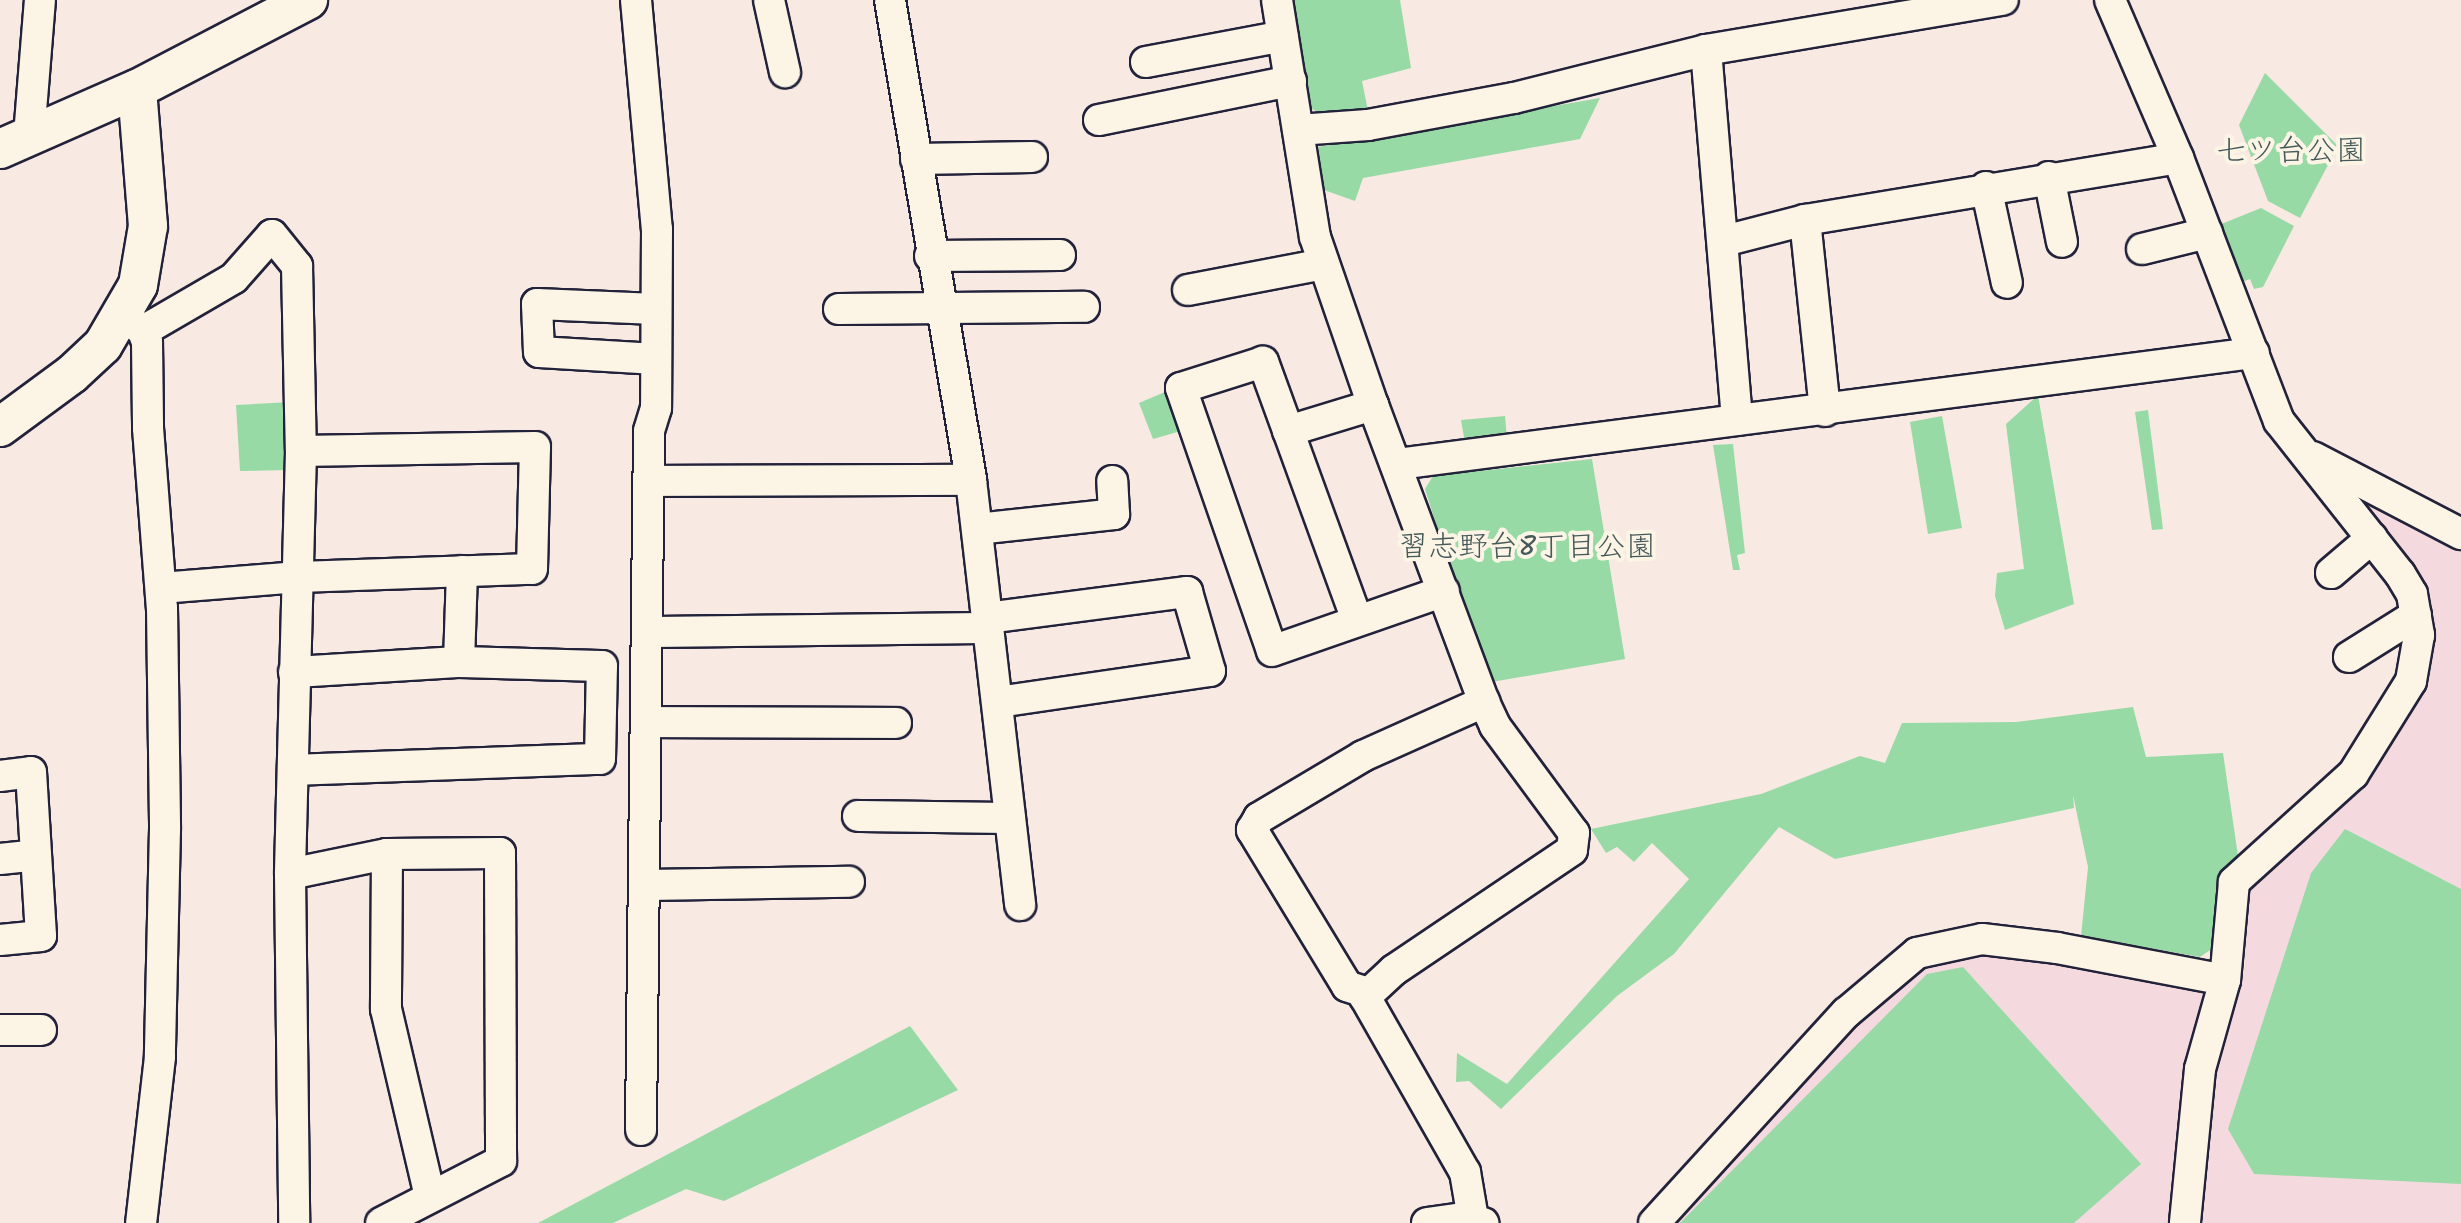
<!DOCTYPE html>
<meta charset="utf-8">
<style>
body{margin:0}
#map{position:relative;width:2461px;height:1223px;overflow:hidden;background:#f8e9e2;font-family:Kalam,"Klee One",sans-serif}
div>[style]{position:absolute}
.built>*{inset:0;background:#f4dade}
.green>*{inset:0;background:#98daa5}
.roads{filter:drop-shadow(2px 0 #22223b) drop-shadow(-2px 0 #22223b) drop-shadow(0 2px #22223b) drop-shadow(0 -2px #22223b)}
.minor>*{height:30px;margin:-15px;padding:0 15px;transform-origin:15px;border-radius:15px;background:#fcf5e5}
.major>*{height:38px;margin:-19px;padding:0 19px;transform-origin:19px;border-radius:19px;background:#fcf5e5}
span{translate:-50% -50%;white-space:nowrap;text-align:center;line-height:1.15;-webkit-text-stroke:8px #fcf5e5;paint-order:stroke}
.park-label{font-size:30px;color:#45595b}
</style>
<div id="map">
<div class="built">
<div style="clip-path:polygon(2334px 478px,2461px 544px,2461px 1223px,2194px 1223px,2214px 1064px,2245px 966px,2240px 898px,2253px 876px,2329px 813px,2427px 633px)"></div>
<div style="clip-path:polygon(1991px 949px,2202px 987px,2210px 1004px,2175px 1223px,1669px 1223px,1836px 1038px,1923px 962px)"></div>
</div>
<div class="green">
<div style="clip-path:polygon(1288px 0,1400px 0,1411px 68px,1362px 81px,1369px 116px,1321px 115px,1307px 105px)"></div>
<div style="clip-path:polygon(2265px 73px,2338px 146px,2300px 218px,2268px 201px,2239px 125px)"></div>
<div style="clip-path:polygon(1600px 98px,1580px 139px,1363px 178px,1355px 201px,1324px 190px,1318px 147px)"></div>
<div style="clip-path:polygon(2261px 208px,2294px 226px,2263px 287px,2254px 289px,2250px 279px,2242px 282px,2219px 225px)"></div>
<div style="clip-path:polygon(1165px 392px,1181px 431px,1153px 439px,1139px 403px)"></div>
<div style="clip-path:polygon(2038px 395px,2074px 604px,2005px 630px,1995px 596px,1997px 573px,2024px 569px,2006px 424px)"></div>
<div style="clip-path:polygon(291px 402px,290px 470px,240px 471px,236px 405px)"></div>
<div style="clip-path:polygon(2148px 410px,2163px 529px,2152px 530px,2135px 412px)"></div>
<div style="clip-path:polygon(1505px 416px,1507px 440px,1465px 443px,1461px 420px)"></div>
<div style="clip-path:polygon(1942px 416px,1962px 528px,1928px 534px,1910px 422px)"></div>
<div style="clip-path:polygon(1733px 444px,1745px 553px,1737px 555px,1740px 570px,1733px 570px,1713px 445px)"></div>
<div style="clip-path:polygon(1592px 459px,1625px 659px,1486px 683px,1425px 489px,1433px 476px)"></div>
<div style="clip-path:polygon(2133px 707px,2146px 757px,2223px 753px,2238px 856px,2216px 894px,2216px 946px,2200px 957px,2081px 936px,2088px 867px,2073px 795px,2074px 808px,1835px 859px,1779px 827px,1674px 954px,1617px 996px,1501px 1109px,1469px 1081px,1456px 1082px,1457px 1053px,1507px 1084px,1689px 879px,1652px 843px,1634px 862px,1617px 847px,1606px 853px,1591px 829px,1761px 794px,1860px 756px,1885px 763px,1902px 723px,2016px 722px)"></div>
<div style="clip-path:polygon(2345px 829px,2461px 889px,2461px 1184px,2254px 1174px,2228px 1129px,2311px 873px)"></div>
<div style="clip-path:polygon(1963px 967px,2141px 1164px,2074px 1223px,1680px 1223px,1927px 974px)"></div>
<div style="clip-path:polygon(910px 1026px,958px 1090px,724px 1201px,686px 1189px,613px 1223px,538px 1223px)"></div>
</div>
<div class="roads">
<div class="minor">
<div style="left:636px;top:0;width:230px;rotate:84.8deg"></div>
<div style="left:657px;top:229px;width:179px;rotate:90.3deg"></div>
<div style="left:656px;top:408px;width:24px;rotate:107deg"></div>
<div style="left:649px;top:431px;width:699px;rotate:90.66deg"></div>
<div style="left:769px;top:0;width:74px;rotate:77.5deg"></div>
<div style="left:890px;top:0;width:487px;rotate:80.4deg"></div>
<div style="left:971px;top:480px;width:428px;rotate:83.4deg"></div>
<div style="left:1277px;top:0;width:240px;rotate:80.9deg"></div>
<div style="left:1315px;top:237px;width:178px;rotate:71deg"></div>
<div style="left:1373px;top:405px;width:317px;rotate:69.5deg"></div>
<div style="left:1484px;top:702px;width:26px;rotate:65deg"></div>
<div style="left:1495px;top:726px;width:133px;rotate:53.6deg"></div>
<div style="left:1574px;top:833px;width:17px;rotate:97deg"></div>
<div style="left:1572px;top:850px;width:215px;rotate:146deg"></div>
<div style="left:1394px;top:970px;width:40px;rotate:137deg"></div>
<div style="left:1365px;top:997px;width:202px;rotate:60.3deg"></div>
<div style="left:1465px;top:1172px;width:48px;rotate:80.3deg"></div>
<div style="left:2110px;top:0;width:172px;rotate:66.7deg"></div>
<div style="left:2178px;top:158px;width:282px;rotate:69deg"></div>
<div style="left:2279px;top:421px;width:195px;rotate:51.7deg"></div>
<div style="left:2400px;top:574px;width:23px;rotate:59deg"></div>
<div style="left:2412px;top:594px;width:42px;rotate:80.3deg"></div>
<div style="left:2419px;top:635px;width:47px;rotate:99.9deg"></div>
<div style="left:2411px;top:681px;width:110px;rotate:121.9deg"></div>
<div style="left:2353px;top:774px;width:161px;rotate:137.8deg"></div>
<div style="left:2234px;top:882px;width:98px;rotate:95.2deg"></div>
<div style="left:2225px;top:980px;width:92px;rotate:105.7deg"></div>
<div style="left:2200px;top:1069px;width:155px;rotate:95.6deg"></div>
<div style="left:1706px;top:50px;width:371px;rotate:85.2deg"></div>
<div style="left:1146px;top:62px;width:139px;rotate:-10.7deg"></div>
<div style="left:1099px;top:120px;width:196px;rotate:-11.5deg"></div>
<div style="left:1298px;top:130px;width:70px;rotate:-4.1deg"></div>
<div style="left:1368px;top:125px;width:148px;rotate:-10.5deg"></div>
<div style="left:1514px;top:98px;width:198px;rotate:-14deg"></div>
<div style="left:1706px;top:50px;width:301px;rotate:-9.6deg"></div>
<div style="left:29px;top:136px;width:136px;rotate:-85.4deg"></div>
<div style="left:916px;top:159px;width:116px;rotate:-1deg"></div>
<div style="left:2049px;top:177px;width:66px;rotate:78.7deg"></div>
<div style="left:1986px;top:187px;width:98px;rotate:77.7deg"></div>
<div style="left:1805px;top:220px;width:192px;rotate:84deg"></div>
<div style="left:1724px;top:241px;width:84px;rotate:-14.5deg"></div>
<div style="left:1805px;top:220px;width:378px;rotate:-9.4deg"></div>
<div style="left:2142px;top:249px;width:67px;rotate:-13.8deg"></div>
<div style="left:930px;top:256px;width:130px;rotate:-0.4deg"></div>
<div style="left:1188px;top:290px;width:138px;rotate:-10.8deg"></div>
<div style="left:839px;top:309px;width:245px;rotate:-0.5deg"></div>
<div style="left:130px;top:320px;width:17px;rotate:40deg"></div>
<div style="left:143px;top:331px;width:12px;rotate:70deg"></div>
<div style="left:147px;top:342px;width:86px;rotate:89.3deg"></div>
<div style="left:148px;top:428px;width:181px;rotate:85.6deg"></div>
<div style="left:162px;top:608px;width:221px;rotate:89.2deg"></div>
<div style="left:165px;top:829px;width:228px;rotate:91.3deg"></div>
<div style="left:160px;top:1057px;width:167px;rotate:96.5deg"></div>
<div style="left:143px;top:331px;width:105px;rotate:-30.2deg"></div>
<div style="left:234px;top:278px;width:57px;rotate:-48.5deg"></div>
<div style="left:272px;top:235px;width:40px;rotate:51deg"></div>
<div style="left:297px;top:266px;width:185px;rotate:88.8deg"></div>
<div style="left:301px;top:451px;width:423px;rotate:91.5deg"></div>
<div style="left:290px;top:874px;width:349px;rotate:89.3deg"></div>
<div style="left:656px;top:359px;width:117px;rotate:-176.6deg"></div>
<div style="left:539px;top:352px;width:48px;rotate:-92.4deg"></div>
<div style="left:537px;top:304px;width:119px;rotate:2.4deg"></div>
<div style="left:1288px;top:431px;width:89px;rotate:-17deg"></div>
<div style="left:2313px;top:457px;width:167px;rotate:27.5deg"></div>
<div style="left:1398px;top:464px;width:863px;rotate:-7.39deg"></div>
<div style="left:651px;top:481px;width:320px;rotate:-0.2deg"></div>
<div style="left:977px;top:529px;width:138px;rotate:-6.2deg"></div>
<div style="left:1114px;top:514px;width:33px;rotate:-93deg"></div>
<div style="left:2331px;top:573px;width:54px;rotate:-40.5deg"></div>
<div style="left:161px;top:588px;width:138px;rotate:-4.6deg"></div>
<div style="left:299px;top:577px;width:233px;rotate:-2deg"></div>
<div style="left:532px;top:569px;width:122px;rotate:-88.6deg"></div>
<div style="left:535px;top:447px;width:234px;rotate:179deg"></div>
<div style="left:987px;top:618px;width:202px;rotate:-7.4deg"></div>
<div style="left:1187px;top:592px;width:82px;rotate:73.8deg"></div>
<div style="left:1210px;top:671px;width:215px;rotate:171.7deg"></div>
<div style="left:1357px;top:620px;width:275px;rotate:-110deg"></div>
<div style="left:1263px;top:362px;width:86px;rotate:162.4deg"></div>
<div style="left:1181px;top:388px;width:278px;rotate:70.9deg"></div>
<div style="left:1272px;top:651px;width:182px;rotate:-19.2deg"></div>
<div style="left:649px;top:632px;width:339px;rotate:-0.7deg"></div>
<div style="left:2349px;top:657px;width:79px;rotate:-32.1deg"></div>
<div style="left:294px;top:672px;width:165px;rotate:-3.5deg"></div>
<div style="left:459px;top:662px;width:91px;rotate:-88.1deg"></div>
<div style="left:648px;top:722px;width:248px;rotate:0.2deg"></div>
<div style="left:293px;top:770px;width:307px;rotate:-2.1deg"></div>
<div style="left:600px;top:759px;width:93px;rotate:-88.8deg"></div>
<div style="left:602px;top:666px;width:143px;rotate:-178.4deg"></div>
<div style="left:0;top:776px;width:31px;rotate:-7deg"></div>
<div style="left:31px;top:772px;width:164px;rotate:86.5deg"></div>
<div style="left:41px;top:936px;width:41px;rotate:174.4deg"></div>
<div style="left:858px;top:816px;width:152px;rotate:0.8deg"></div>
<div style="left:387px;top:854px;width:155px;rotate:90.4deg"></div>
<div style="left:386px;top:1009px;width:192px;rotate:76.8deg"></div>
<div style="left:0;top:859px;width:36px;rotate:-6deg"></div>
<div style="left:290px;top:874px;width:99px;rotate:-11.7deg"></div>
<div style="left:387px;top:854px;width:113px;rotate:-0.5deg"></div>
<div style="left:500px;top:853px;width:308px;rotate:89.8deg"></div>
<div style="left:501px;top:1161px;width:135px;rotate:152.7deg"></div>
<div style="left:647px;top:885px;width:202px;rotate:-0.9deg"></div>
<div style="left:1368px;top:993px;width:22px;rotate:-162deg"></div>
<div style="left:1347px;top:986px;width:183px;rotate:-121.3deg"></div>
<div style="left:1252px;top:830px;width:14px;rotate:-60deg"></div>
<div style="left:1259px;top:818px;width:121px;rotate:-30.8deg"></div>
<div style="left:1363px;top:756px;width:133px;rotate:-24.1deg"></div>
<div style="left:0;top:1030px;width:41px"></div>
<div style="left:1427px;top:1223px;width:34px;rotate:-8deg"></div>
<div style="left:1461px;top:1218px;width:23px;rotate:13deg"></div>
<div style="left:1654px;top:1223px;width:285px;rotate:-47.6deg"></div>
<div style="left:1846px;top:1013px;width:93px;rotate:-40.2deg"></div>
<div style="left:1917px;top:953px;width:66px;rotate:-12.2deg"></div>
<div style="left:1982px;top:939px;width:76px;rotate:6.8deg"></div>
<div style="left:2057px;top:948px;width:171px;rotate:10.8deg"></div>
</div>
<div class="major">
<div style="left:0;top:149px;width:150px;rotate:-23.7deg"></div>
<div style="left:137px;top:89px;width:193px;rotate:-27.5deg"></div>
<div style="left:0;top:427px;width:89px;rotate:-36.4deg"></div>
<div style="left:72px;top:374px;width:42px;rotate:-43.1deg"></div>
<div style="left:103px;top:345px;width:69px;rotate:-59.7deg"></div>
<div style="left:138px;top:285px;width:60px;rotate:-80.4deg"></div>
<div style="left:148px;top:226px;width:137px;rotate:-94.6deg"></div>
</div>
</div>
<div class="park-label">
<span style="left:2291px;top:152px">七ツ台公園</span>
<span style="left:1527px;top:548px">習志野台8丁目公園</span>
</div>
</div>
